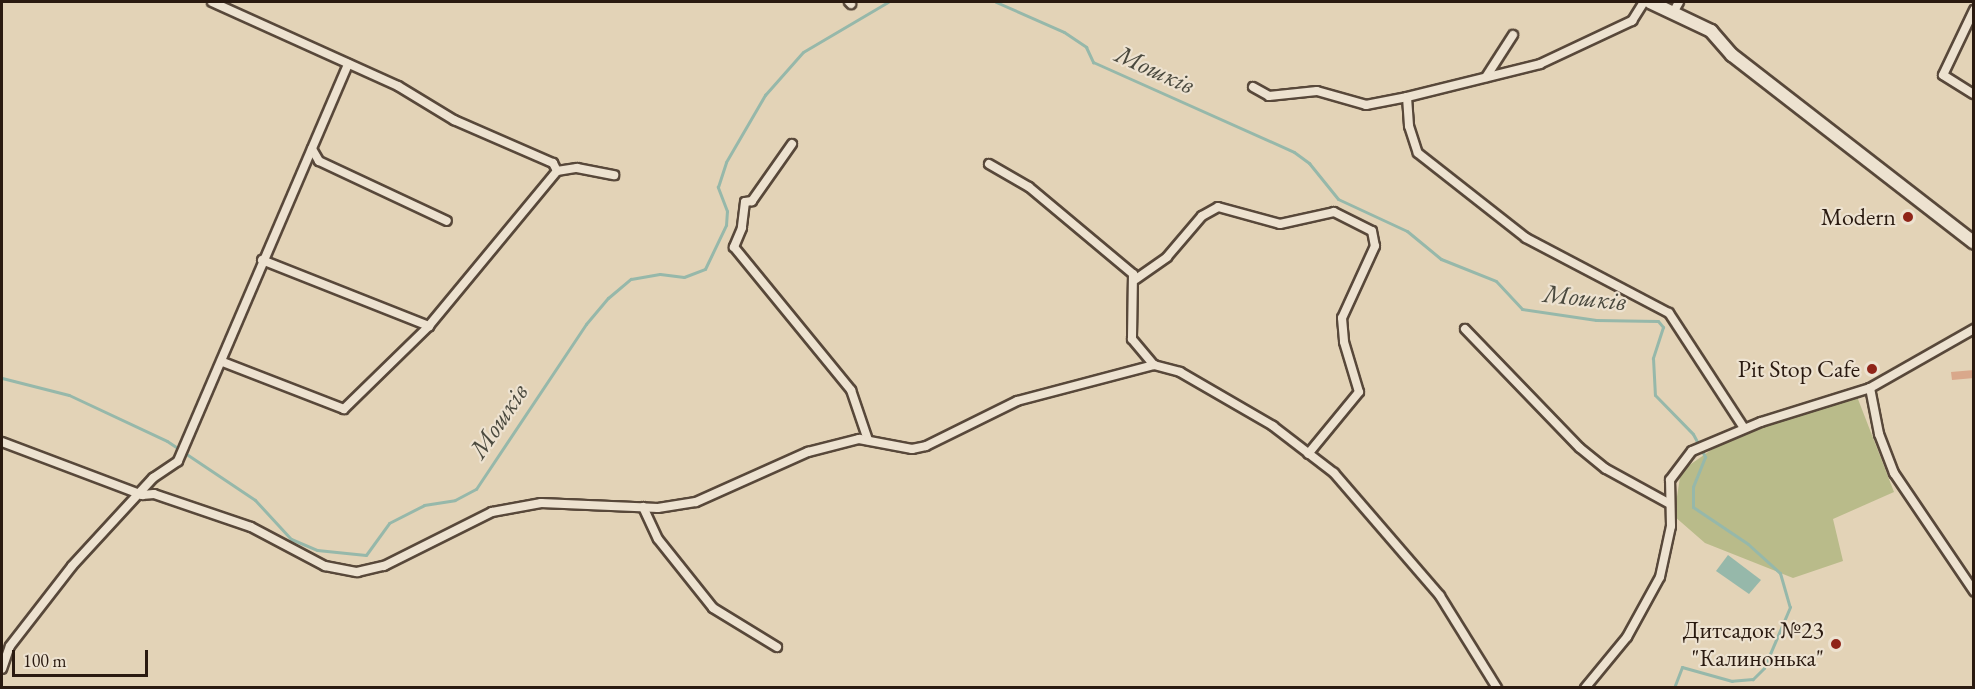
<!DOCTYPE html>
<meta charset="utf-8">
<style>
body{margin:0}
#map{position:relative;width:1975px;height:689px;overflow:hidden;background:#e3d3b7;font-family:"EB Garamond",serif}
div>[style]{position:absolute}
.green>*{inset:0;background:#b9bb8a}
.water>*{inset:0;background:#96b8aa}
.stream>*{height:3px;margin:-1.5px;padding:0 1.5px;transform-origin:1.5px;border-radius:1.5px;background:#96b8aa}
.building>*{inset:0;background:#d9a88b}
.roads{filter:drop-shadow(2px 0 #58483a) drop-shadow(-2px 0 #58483a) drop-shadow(0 2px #58483a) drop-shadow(0 -2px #58483a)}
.minor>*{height:8px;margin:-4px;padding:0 4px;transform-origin:4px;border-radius:4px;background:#ede2d0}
.secondary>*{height:12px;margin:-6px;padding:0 6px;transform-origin:6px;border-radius:6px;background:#ede2d0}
.dots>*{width:16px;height:16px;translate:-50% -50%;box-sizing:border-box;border:3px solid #ede2d0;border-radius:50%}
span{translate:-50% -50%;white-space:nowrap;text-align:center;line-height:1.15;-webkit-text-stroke:4.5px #ede2d0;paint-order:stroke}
.poi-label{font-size:24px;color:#2a1a10}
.right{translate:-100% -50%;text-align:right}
.water-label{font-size:26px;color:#4a493e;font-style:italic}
.frame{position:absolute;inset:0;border:3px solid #2a1a10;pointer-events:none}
.scale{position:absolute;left:12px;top:650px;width:136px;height:27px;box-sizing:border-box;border:3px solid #2a1a10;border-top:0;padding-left:8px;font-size:18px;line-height:21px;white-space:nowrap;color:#2a1a10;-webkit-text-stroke:4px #ede2d0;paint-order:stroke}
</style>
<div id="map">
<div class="green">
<div style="clip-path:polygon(1856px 394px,1894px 492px,1833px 519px,1843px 561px,1793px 578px,1705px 543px,1674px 516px,1681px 471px,1711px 450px,1745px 431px)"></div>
</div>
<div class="water">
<div style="clip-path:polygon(1728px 555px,1761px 580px,1749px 594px,1716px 571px)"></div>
</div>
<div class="stream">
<div style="left:996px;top:2px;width:74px;rotate:23.8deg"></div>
<div style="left:1064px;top:32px;width:27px;rotate:34deg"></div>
<div style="left:1086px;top:47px;width:17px;rotate:65deg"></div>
<div style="left:1093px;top:62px;width:220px;rotate:24.1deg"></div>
<div style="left:1294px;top:152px;width:19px;rotate:36deg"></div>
<div style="left:1309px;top:163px;width:46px;rotate:51.1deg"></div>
<div style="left:1338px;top:199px;width:76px;rotate:24.9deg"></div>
<div style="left:1407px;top:231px;width:44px;rotate:39.5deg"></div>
<div style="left:1441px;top:259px;width:59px;rotate:21.8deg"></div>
<div style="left:1496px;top:281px;width:38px;rotate:47deg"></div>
<div style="left:1522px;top:309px;width:75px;rotate:8.5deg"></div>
<div style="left:1596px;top:320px;width:62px;rotate:0.9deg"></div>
<div style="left:1658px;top:321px;width:8px;rotate:50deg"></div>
<div style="left:1663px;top:327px;width:33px;rotate:108deg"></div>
<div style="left:1653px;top:358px;width:37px;rotate:87deg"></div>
<div style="left:1655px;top:395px;width:54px;rotate:45.7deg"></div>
<div style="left:1693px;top:434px;width:26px;rotate:62deg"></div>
<div style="left:1705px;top:457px;width:32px;rotate:112deg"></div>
<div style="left:1693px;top:487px;width:20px;rotate:90deg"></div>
<div style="left:1693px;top:507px;width:66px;rotate:33.9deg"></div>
<div style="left:1748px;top:544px;width:43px;rotate:42.2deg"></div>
<div style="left:1780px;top:573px;width:35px;rotate:74deg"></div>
<div style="left:1790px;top:607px;width:66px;rotate:113.1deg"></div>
<div style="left:1764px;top:668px;width:16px;rotate:135deg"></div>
<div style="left:1753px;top:679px;width:21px;rotate:175deg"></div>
<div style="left:1732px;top:681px;width:52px;rotate:-164.4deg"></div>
<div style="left:1682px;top:667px;width:22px;rotate:111deg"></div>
<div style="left:2px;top:378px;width:69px;rotate:14.2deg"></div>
<div style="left:69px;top:395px;width:108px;rotate:25.1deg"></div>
<div style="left:167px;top:441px;width:106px;rotate:33.8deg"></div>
<div style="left:255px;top:500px;width:53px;rotate:47.3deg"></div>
<div style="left:291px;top:539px;width:28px;rotate:23deg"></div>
<div style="left:317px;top:550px;width:49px;rotate:5.8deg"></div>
<div style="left:366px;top:555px;width:39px;rotate:-54deg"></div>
<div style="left:389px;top:523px;width:39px;rotate:-27deg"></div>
<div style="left:424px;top:505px;width:31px;rotate:-9deg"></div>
<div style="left:455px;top:500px;width:24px;rotate:-28deg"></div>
<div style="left:476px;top:489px;width:198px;rotate:-56.3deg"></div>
<div style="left:586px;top:324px;width:34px;rotate:-50deg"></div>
<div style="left:608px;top:298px;width:30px;rotate:-40deg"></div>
<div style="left:631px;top:279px;width:29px;rotate:-10deg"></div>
<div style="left:660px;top:274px;width:24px;rotate:7deg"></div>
<div style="left:684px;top:277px;width:22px;rotate:-21deg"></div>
<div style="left:705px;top:269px;width:49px;rotate:-64.5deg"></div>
<div style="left:726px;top:225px;width:14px;rotate:-86deg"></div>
<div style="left:727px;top:211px;width:26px;rotate:-111deg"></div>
<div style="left:718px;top:187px;width:26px;rotate:-72deg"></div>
<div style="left:726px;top:162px;width:78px;rotate:-59.8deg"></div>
<div style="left:765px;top:95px;width:57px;rotate:-48.5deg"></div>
<div style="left:803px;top:52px;width:99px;rotate:-30.5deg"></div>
</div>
<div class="building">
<div style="clip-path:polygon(1974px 370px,1974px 378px,1952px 380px,1951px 372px)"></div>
</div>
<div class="roads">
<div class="minor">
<div style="left:212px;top:2px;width:204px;rotate:24.3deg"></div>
<div style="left:398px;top:86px;width:66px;rotate:31.3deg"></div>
<div style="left:454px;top:120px;width:108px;rotate:23.5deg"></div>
<div style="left:553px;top:163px;width:9px;rotate:63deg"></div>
<div style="left:557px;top:171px;width:201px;rotate:129.6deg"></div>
<div style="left:429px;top:326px;width:119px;rotate:135.7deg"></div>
<div style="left:344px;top:409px;width:130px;rotate:-158.8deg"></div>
<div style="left:849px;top:2px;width:3px;rotate:45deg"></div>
<div style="left:1974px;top:10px;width:72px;rotate:115.5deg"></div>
<div style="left:1943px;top:75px;width:36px;rotate:32deg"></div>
<div style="left:1674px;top:11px;width:10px;rotate:-61deg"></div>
<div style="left:1486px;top:77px;width:50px;rotate:-57.3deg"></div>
<div style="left:1253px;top:87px;width:18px;rotate:29deg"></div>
<div style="left:1269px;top:96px;width:48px;rotate:-5.9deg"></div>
<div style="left:1317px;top:91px;width:51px;rotate:15.9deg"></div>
<div style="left:1366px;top:105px;width:42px;rotate:-11deg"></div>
<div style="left:1407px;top:97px;width:137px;rotate:-13.9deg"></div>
<div style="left:1540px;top:64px;width:102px;rotate:-25.1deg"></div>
<div style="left:1632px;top:21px;width:22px;rotate:-58deg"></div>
<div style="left:1407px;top:97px;width:29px;rotate:86deg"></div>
<div style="left:1409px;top:126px;width:28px;rotate:72deg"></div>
<div style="left:1418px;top:153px;width:137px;rotate:38.2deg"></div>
<div style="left:1526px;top:238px;width:161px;rotate:27.7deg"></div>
<div style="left:1669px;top:313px;width:137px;rotate:56.9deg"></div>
<div style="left:792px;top:144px;width:70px;rotate:125.1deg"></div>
<div style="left:752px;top:201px;width:7px;rotate:172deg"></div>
<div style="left:745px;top:202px;width:26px;rotate:97deg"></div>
<div style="left:742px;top:228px;width:21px;rotate:113deg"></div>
<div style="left:734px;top:247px;width:185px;rotate:50.7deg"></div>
<div style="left:851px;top:390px;width:53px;rotate:71.2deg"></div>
<div style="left:312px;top:149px;width:14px;rotate:60deg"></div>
<div style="left:319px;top:161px;width:141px;rotate:25.1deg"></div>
<div style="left:989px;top:164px;width:46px;rotate:29.9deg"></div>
<div style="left:1029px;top:187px;width:136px;rotate:39.9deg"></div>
<div style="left:1133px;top:274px;width:65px;rotate:90.9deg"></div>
<div style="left:1132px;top:339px;width:34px;rotate:50deg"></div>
<div style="left:557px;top:171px;width:20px;rotate:-9deg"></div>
<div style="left:577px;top:168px;width:38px;rotate:11deg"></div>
<div style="left:262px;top:260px;width:180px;rotate:21.6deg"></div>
<div style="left:1136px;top:279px;width:38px;rotate:-35deg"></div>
<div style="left:1167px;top:257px;width:54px;rotate:-49.5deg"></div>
<div style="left:1202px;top:216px;width:18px;rotate:-29deg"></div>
<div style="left:1218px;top:207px;width:64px;rotate:15.3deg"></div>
<div style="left:1280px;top:224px;width:55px;rotate:-12.5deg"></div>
<div style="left:1334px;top:212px;width:42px;rotate:26.6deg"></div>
<div style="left:1372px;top:231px;width:15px;rotate:79deg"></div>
<div style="left:1375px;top:246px;width:79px;rotate:114.6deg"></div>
<div style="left:1342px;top:318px;width:24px;rotate:85deg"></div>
<div style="left:1344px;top:342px;width:52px;rotate:73.3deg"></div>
<div style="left:1359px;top:392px;width:80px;rotate:129.4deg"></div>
<div style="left:1465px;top:329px;width:165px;rotate:46deg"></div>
<div style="left:1580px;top:448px;width:33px;rotate:39deg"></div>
<div style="left:1606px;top:469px;width:71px;rotate:28.7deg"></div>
<div style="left:1870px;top:388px;width:47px;rotate:78.9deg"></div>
<div style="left:1879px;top:434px;width:42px;rotate:69deg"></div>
<div style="left:1894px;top:473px;width:143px;rotate:55.9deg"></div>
<div style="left:2px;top:442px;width:150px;rotate:20.7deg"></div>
<div style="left:142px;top:495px;width:12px;rotate:-5deg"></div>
<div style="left:154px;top:494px;width:102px;rotate:18.8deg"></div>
<div style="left:251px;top:527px;width:84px;rotate:27.8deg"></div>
<div style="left:325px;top:566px;width:33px;rotate:11deg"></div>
<div style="left:357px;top:572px;width:28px;rotate:-13deg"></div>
<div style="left:384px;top:566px;width:121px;rotate:-26.6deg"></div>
<div style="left:492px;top:512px;width:50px;rotate:-10.4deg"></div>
<div style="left:541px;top:503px;width:117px;rotate:2.4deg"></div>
<div style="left:658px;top:508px;width:38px;rotate:-9deg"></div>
<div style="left:696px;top:502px;width:123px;rotate:-24.1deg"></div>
<div style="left:808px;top:452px;width:53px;rotate:-14.3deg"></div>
<div style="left:859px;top:439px;width:54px;rotate:10.7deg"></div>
<div style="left:912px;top:449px;width:14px;rotate:-12deg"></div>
<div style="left:926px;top:446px;width:102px;rotate:-26.3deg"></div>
<div style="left:1017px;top:401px;width:142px;rotate:-14.7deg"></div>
<div style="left:1154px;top:365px;width:27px;rotate:15deg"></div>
<div style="left:1180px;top:372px;width:108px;rotate:30.1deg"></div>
<div style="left:1273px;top:426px;width:77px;rotate:37.6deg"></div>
<div style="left:1334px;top:473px;width:162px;rotate:49.2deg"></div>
<div style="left:1440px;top:596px;width:108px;rotate:58.2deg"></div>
<div style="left:643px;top:507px;width:35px;rotate:65deg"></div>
<div style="left:658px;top:539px;width:88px;rotate:51.4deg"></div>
<div style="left:713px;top:608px;width:75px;rotate:31.4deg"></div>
<div style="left:2px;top:669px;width:24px;rotate:-71deg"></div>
<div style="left:10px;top:646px;width:101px;rotate:-52.2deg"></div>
<div style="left:72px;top:566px;width:120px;rotate:-47.4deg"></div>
<div style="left:153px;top:478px;width:30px;rotate:-34deg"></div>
<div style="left:178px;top:461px;width:432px;rotate:-66.8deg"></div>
<div style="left:1585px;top:688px;width:66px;rotate:-50.5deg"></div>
<div style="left:1627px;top:637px;width:68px;rotate:-61.2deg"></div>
<div style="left:1660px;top:577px;width:52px;rotate:-77.8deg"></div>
<div style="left:1671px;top:526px;width:46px;rotate:-91.2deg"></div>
<div style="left:1670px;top:480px;width:36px;rotate:-53deg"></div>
<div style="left:1692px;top:451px;width:75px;rotate:-22.8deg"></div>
<div style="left:1761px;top:422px;width:114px;rotate:-17.3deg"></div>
<div style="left:1870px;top:388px;width:120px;rotate:-29.6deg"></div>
</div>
<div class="secondary">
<div style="left:1650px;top:2px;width:68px;rotate:25.4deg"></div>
<div style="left:1711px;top:31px;width:32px;rotate:49deg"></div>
<div style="left:1732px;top:55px;width:306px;rotate:37.8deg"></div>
</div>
</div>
<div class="dots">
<div style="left:1908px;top:217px;background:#8f2418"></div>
<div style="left:1872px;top:369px;background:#8f2418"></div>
<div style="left:1836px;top:644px;background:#8f2418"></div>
</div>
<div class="poi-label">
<span class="right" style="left:1896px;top:217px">Modern</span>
<span class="right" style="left:1860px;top:369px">Pit Stop Cafe</span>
<span class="right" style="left:1824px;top:644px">Дитсадок №23<br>"Калинонька"</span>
</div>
<div class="water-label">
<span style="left:1155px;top:70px;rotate:24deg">Мошків</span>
<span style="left:1585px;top:298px;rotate:6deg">Мошків</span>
<span style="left:499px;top:421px;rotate:-56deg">Мошків</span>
</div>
<div class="frame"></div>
<div class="scale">100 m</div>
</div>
